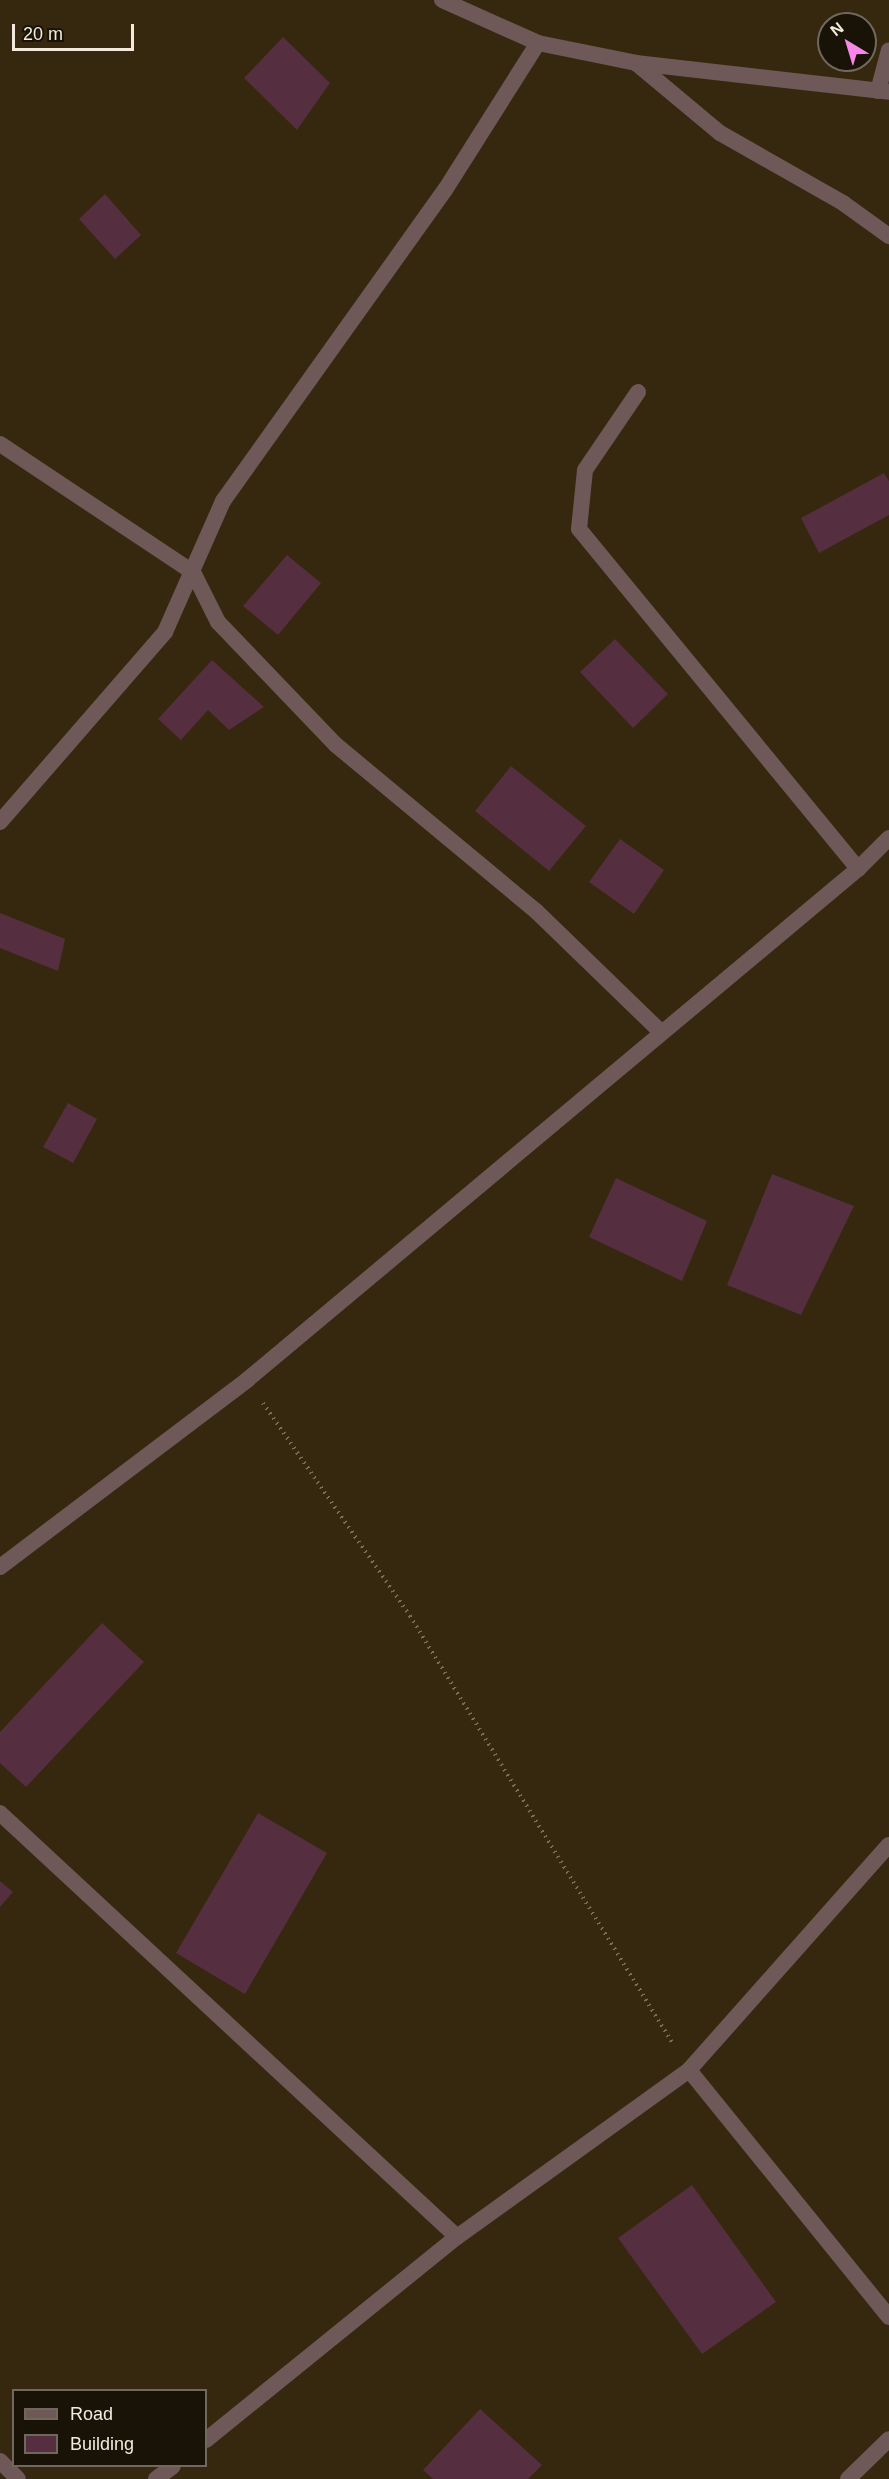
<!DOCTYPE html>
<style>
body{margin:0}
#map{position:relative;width:889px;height:2479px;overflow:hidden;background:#35280e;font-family:Helvetica,sans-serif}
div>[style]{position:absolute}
.building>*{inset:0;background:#552e3f}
.path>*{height:4px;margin-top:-2px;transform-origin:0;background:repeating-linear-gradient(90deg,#7a6f59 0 1.5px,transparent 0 6px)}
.minor>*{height:16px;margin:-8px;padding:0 8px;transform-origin:8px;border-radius:8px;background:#6e5858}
span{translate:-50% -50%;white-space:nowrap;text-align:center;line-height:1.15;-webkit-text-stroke:6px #181207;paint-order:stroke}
.legend{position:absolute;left:12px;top:2389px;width:195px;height:78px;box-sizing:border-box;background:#181207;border:2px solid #70685c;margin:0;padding:8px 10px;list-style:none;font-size:18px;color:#f3eadb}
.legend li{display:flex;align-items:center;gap:12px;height:30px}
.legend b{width:30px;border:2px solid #70685c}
.north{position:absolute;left:817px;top:12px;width:60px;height:60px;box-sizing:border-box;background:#181207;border:2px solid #70685c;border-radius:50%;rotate:322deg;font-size:16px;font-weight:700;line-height:24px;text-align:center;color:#f3eadb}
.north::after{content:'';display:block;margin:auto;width:21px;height:27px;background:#f987e8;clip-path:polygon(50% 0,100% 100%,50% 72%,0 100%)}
.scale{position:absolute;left:12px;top:24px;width:122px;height:27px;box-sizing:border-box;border:3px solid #f3eadb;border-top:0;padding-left:8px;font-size:18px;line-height:21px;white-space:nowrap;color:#f3eadb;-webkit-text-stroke:4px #181207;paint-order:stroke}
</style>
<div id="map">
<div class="building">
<div style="clip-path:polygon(283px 37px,330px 83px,297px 130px,244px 78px)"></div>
<div style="clip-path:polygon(105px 194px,141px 235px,115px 259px,79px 219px)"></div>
<div style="clip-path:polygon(884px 473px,889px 481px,889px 515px,819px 553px,801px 518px)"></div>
<div style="clip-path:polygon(287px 555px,321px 583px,278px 635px,243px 606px)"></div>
<div style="clip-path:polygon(615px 639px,668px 694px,633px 728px,580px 672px)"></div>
<div style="clip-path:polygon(212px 660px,264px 707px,229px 730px,208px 710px,181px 740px,158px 719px)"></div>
<div style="clip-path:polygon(511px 766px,586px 826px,549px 871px,475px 811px)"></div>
<div style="clip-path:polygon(620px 839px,664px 870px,634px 914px,589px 882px)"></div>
<div style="clip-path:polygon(0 913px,65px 939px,58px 971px,0 948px)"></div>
<div style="clip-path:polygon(68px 1103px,97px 1119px,73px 1163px,43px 1147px)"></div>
<div style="clip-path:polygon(772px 1174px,854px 1206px,801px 1315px,727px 1285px)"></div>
<div style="clip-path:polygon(616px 1178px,707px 1221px,682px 1281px,589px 1237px)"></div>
<div style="clip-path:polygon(102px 1623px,144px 1662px,26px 1787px,0 1763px,0 1732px)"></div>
<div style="clip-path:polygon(258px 1813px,327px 1853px,245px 1994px,176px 1953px)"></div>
<div style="clip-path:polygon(0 1881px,13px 1892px,0 1907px)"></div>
<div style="clip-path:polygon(692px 2185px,776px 2302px,702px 2354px,618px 2238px)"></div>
<div style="clip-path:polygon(480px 2409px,542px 2465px,528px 2479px,433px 2479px,423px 2470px)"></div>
</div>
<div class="path">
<div style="left:263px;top:1403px;width:259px;rotate:55.4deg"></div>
<div style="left:410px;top:1616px;width:502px;rotate:58.43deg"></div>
</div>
<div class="minor">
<div style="left:442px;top:0;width:105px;rotate:24.1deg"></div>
<div style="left:538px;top:43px;width:100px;rotate:11.5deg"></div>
<div style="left:636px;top:63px;width:255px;rotate:6.5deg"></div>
<div style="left:636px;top:63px;width:109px;rotate:39.8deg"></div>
<div style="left:720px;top:133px;width:142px;rotate:29.6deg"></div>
<div style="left:843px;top:203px;width:57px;rotate:35.7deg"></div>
<div style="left:878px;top:91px;width:42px;rotate:-75deg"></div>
<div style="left:638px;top:392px;width:94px;rotate:124.2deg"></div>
<div style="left:585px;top:470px;width:59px;rotate:95.8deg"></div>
<div style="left:579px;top:529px;width:440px;rotate:50.6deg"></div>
<div style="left:0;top:444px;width:232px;rotate:33.6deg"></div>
<div style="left:193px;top:572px;width:56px;rotate:63.4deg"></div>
<div style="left:218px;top:622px;width:170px;rotate:46.2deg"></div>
<div style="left:336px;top:745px;width:260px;rotate:39.7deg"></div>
<div style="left:536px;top:911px;width:175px;rotate:44.1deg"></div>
<div style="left:0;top:822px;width:252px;rotate:-49deg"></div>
<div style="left:165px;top:632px;width:143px;rotate:-66.1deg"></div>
<div style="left:223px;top:501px;width:382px;rotate:-54.5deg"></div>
<div style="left:445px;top:190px;width:174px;rotate:-57.7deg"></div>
<div style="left:0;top:1567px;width:310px;rotate:-37.1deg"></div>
<div style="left:247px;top:1380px;width:797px;rotate:-39.91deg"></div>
<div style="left:858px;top:869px;width:44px;rotate:-45deg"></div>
<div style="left:0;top:1813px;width:623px;rotate:42.85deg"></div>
<div style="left:689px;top:2070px;width:318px;rotate:51deg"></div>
<div style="left:206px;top:2440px;width:323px;rotate:-39deg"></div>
<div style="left:457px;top:2237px;width:286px;rotate:-35.7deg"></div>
<div style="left:689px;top:2070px;width:301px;rotate:-48.4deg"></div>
<div style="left:0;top:2461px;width:25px;rotate:45deg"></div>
<div style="left:156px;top:2479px;width:21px;rotate:-37deg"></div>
<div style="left:848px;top:2479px;width:57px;rotate:-44.3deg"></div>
</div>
<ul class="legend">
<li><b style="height:8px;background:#6e5858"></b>Road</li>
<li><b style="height:16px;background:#552e3f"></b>Building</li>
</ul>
<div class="north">N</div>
<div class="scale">20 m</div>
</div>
